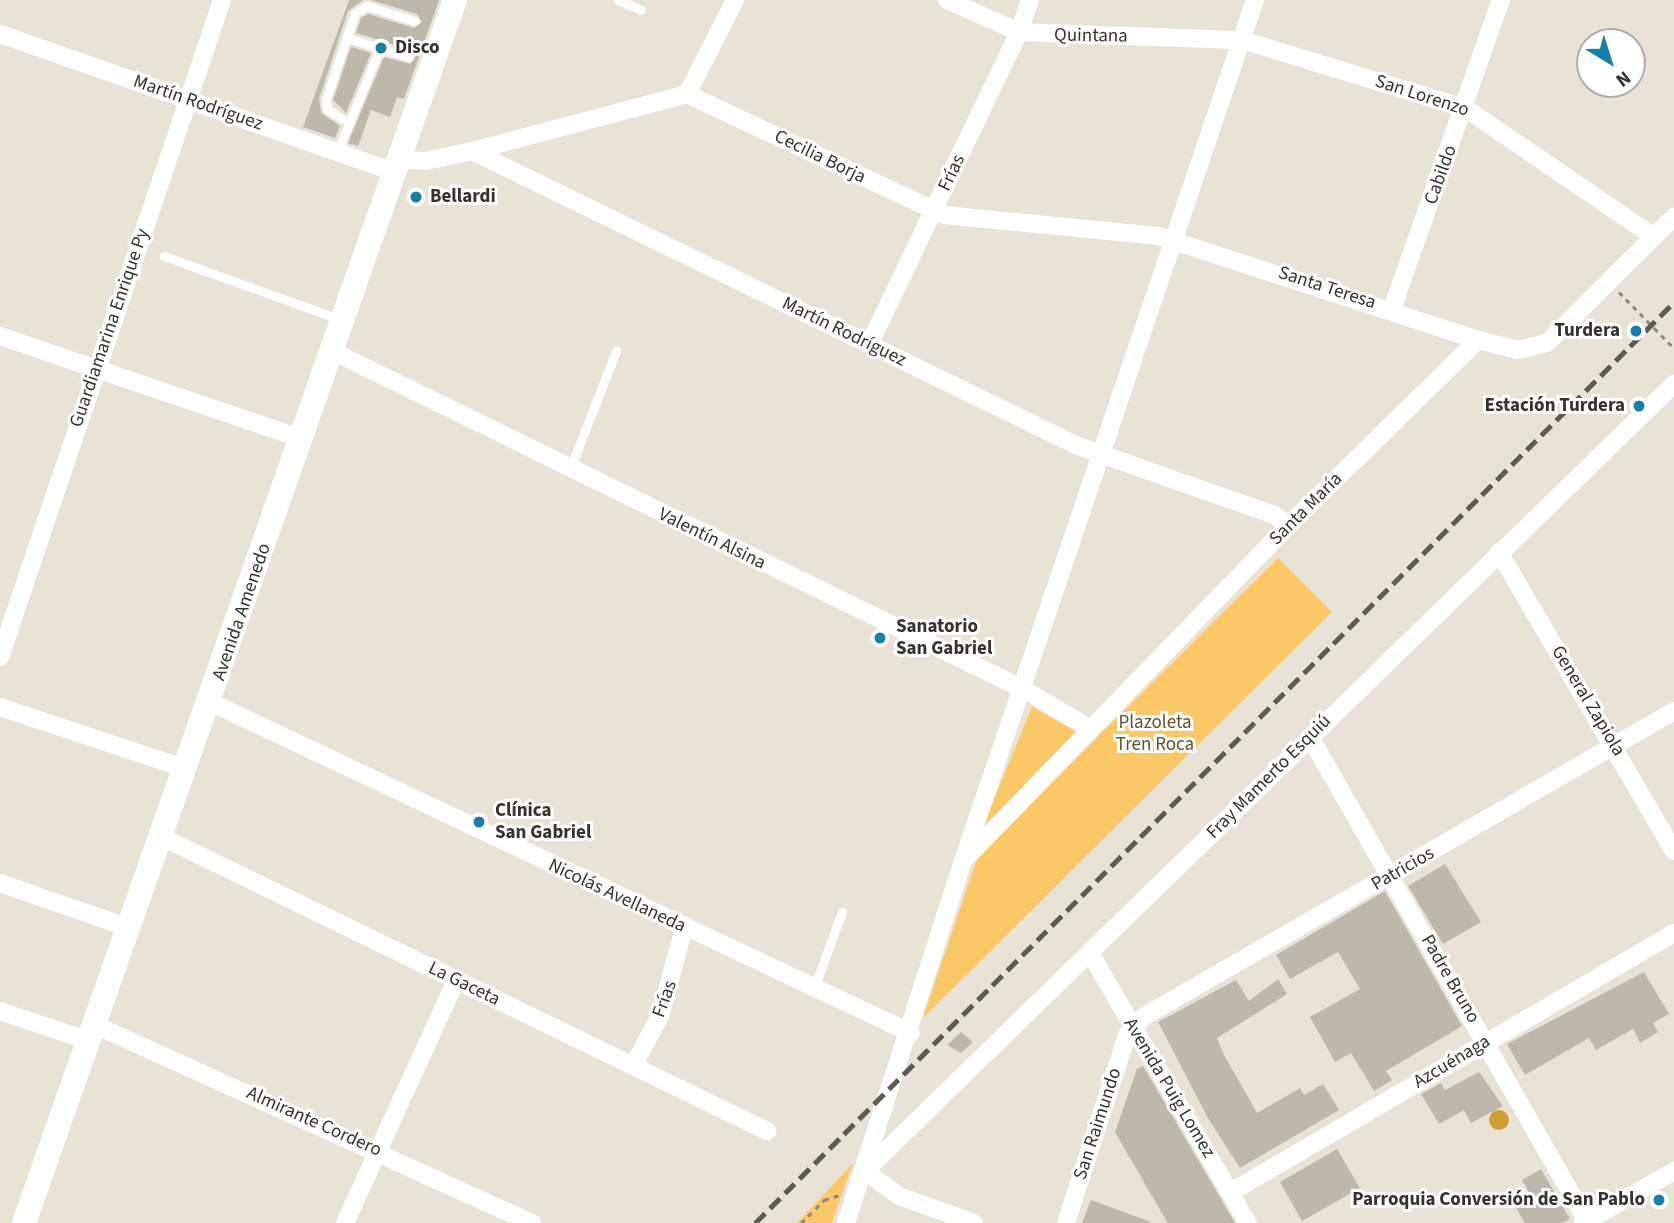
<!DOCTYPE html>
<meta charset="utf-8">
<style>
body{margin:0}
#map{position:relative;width:1674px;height:1223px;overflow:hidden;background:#e9e2d6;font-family:"Source Sans 3",sans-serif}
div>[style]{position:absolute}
.green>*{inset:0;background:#fbc868}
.water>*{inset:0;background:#ce9b36}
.round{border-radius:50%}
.building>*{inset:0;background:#beb7ab}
.path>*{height:2.5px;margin-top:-1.25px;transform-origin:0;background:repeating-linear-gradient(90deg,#8e8980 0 5px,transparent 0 10px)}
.lane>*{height:9px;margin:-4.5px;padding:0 4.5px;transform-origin:4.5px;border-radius:4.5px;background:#fff}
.street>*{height:18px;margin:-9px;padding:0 9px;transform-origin:9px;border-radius:9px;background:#fff}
.secondary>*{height:24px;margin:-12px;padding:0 12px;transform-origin:12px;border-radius:12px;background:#fff}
.rail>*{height:4.5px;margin-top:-2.25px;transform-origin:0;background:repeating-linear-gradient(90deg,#5e5a54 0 14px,transparent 0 21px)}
.dots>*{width:19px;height:19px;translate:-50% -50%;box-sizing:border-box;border:4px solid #fff;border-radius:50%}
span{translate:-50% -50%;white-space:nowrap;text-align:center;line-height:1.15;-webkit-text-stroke:6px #fff;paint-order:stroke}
.street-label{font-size:19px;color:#36332e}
.poi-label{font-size:19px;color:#36332e;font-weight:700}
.left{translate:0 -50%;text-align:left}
.right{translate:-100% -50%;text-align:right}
.park-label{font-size:19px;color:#665129}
.north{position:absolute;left:1576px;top:28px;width:70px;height:70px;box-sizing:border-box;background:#fff;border:2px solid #afadab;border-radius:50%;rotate:142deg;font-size:19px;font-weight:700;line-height:28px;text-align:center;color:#36332e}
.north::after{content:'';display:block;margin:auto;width:24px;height:32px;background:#1780aa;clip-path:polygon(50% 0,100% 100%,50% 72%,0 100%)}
</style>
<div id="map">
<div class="green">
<div style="clip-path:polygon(1278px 558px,1332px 612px,923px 1018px,978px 856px)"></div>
<div style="clip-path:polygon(1032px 707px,1077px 732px,982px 829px)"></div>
<div style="clip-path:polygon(853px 1163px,832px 1223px,797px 1223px)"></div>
</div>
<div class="water">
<div class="round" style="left:1489px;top:1110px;width:20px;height:20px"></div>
</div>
<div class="building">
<div style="clip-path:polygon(349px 0,363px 0,348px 11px,319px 99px,321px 113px,340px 126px,335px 138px,303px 127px)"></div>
<div style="clip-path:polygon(371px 0,439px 0,404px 99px,397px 97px,390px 117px,371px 110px,358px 146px,348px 143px,384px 57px,410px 64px,416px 56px,411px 50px,356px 33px,361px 18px,368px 14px,414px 28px,422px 22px,417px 14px)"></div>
<div style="clip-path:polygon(351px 47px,371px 53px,346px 113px,333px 100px)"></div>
<div style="clip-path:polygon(1445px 864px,1481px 922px,1443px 944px,1408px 886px)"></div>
<div style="clip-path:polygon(1385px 891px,1462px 1026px,1386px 1071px,1392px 1080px,1374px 1091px,1351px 1053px,1335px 1062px,1310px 1017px,1360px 989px,1338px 952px,1290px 979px,1276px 955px)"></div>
<div style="clip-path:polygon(1644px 972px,1669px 1014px,1653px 1023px,1658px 1032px,1640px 1043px,1633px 1029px,1596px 1050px,1589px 1038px,1525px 1075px,1507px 1044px)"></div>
<div style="clip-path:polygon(1278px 979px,1287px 994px,1217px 1038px,1223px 1053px,1257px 1113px,1300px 1088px,1304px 1095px,1323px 1084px,1339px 1110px,1240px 1168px,1208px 1118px,1158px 1022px,1236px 980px,1249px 1001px)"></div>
<div style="clip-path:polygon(961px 1032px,973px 1042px,961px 1053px,947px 1045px)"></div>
<div style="clip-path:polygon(1143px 1066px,1235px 1223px,1168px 1223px,1163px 1215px,1115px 1132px,1137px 1069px)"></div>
<div style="clip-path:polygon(1479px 1072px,1503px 1106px,1471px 1123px,1464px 1110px,1439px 1124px,1421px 1094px,1441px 1083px,1445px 1090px)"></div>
<div style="clip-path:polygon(1337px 1149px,1360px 1188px,1302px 1221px,1280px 1182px)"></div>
<div style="clip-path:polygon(1541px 1169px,1570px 1219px,1562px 1223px,1525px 1223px,1512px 1201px,1529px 1192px,1522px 1180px)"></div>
<div style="clip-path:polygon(1091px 1200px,1151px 1222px,1151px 1223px,1082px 1223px)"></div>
</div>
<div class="path">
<div style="left:1619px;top:292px;width:78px;rotate:45.5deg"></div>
<div style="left:801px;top:1223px;width:33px;rotate:-45deg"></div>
<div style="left:824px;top:1200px;width:16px;rotate:-18deg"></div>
</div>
<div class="lane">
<div style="left:618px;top:0;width:25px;rotate:23deg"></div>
<div style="left:347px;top:38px;width:65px;rotate:17deg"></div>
<div style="left:346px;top:121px;width:22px;rotate:-148deg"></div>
<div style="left:327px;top:109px;width:10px;rotate:-96deg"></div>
<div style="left:326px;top:99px;width:91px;rotate:-71.4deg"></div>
<div style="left:355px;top:13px;width:14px;rotate:-30deg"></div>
<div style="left:367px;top:6px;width:50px;rotate:17.4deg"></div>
<div style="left:337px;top:152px;width:113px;rotate:-67.5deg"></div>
<div style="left:164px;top:256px;width:189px;rotate:19.8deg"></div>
<div style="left:570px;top:469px;width:127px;rotate:-68.7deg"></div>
<div style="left:814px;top:988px;width:81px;rotate:-69.8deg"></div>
</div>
<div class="street">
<div style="left:947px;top:0;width:79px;rotate:24deg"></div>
<div style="left:1019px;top:32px;width:223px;rotate:2.1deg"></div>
<div style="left:1242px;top:40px;width:233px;rotate:17deg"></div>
<div style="left:1465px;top:108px;width:229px;rotate:34.3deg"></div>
<div style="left:0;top:34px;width:420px;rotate:19.3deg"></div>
<div style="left:687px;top:94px;width:106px;rotate:-62.9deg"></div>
<div style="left:472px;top:151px;width:222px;rotate:-14.8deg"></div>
<div style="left:687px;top:94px;width:284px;rotate:25.2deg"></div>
<div style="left:944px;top:215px;width:215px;rotate:5.6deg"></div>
<div style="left:1158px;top:236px;width:336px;rotate:18deg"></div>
<div style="left:401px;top:160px;width:25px;rotate:2deg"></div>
<div style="left:426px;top:161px;width:47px;rotate:-12.3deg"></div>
<div style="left:472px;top:151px;width:674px;rotate:25.96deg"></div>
<div style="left:1078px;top:446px;width:208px;rotate:19.4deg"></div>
<div style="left:1274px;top:515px;width:18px;rotate:34deg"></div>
<div style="left:1392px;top:309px;width:328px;rotate:-70.6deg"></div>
<div style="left:0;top:336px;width:319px;rotate:18.8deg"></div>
<div style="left:869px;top:345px;width:347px;rotate:-64.4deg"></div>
<div style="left:1019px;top:32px;width:34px;rotate:-71deg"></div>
<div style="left:332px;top:351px;width:769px;rotate:26.07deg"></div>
<div style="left:1023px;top:689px;width:79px;rotate:30.5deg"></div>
<div style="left:1499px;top:552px;width:346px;rotate:59.7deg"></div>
<div style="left:0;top:657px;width:693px;rotate:-71.33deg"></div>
<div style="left:210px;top:702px;width:775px;rotate:25.28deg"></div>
<div style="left:0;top:707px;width:196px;rotate:18.4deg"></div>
<div style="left:1310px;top:737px;width:560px;rotate:60.23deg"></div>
<div style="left:162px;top:837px;width:673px;rotate:25.92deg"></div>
<div style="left:968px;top:856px;width:461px;rotate:-45.9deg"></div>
<div style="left:1289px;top:525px;width:264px;rotate:-44.4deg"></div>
<div style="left:1478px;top:340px;width:41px;rotate:14deg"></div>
<div style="left:1518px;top:350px;width:30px;rotate:-14deg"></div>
<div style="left:1547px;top:343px;width:179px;rotate:-44.8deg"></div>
<div style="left:0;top:883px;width:137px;rotate:19.2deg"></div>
<div style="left:1090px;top:953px;width:313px;rotate:59.7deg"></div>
<div style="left:0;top:1011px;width:94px;rotate:18.6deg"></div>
<div style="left:95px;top:1025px;width:480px;rotate:24.4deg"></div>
<div style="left:633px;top:1066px;width:57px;rotate:-61.6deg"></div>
<div style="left:660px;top:1016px;width:91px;rotate:-74.7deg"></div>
<div style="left:1231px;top:1192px;width:513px;rotate:-30.31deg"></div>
<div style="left:345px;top:1223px;width:267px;rotate:-65.4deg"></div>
<div style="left:846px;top:1223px;width:380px;rotate:-72.1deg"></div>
<div style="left:963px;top:861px;width:909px;rotate:-71.27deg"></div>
<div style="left:974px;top:1223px;width:80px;rotate:-160.2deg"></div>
<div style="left:899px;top:1196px;width:42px;rotate:-143.7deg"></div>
<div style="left:865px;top:1171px;width:1129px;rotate:-44.21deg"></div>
<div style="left:1066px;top:1223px;width:198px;rotate:-72deg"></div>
<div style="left:1127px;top:1035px;width:24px;rotate:-48deg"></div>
<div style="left:1143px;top:1017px;width:613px;rotate:-29.95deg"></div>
<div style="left:1583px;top:1223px;width:105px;rotate:-29.7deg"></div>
</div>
<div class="secondary">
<div style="left:24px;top:1223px;width:1297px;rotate:-70.59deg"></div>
</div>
<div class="rail">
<div style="left:755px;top:1223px;width:1301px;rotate:-45.06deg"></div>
</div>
<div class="dots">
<div style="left:381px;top:48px;background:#1780aa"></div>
<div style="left:416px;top:197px;background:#1780aa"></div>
<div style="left:1636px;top:331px;background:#1780aa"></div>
<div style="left:1639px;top:406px;background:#1780aa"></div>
<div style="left:880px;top:638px;background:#1780aa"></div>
<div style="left:479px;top:822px;background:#1780aa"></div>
<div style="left:1659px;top:1200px;background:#1780aa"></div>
</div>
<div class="street-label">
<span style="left:1091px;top:36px;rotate:1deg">Quintana</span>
<span style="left:1422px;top:96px;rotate:18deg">San Lorenzo</span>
<span style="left:198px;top:103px;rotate:19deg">Martín Rodríguez</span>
<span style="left:820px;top:157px;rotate:26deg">Cecilia Borja</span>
<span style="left:952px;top:173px;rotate:-65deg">Frías</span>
<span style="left:1441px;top:175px;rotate:-70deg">Cabildo</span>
<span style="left:1327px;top:288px;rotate:18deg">Santa Teresa</span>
<span style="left:110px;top:328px;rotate:-71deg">Guardiamarina Enrique Py</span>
<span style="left:844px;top:332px;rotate:26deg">Martín Rodríguez</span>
<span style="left:1306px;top:509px;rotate:-45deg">Santa María</span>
<span style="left:712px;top:539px;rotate:26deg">Valentín Alsina</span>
<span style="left:242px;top:612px;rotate:-71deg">Avenida Amenedo</span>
<span style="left:1588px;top:701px;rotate:59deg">General Zapiola</span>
<span style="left:1269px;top:777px;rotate:-45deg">Fray Mamerto Esquiú</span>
<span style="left:1403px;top:869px;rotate:-30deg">Patricios</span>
<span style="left:617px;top:896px;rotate:25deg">Nicolás Avellaneda</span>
<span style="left:1450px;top:979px;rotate:60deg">Padre Bruno</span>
<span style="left:464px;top:984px;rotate:26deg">La Gaceta</span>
<span style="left:665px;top:999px;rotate:-70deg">Frías</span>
<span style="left:1452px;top:1062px;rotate:-31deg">Azcuénaga</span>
<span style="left:1169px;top:1088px;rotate:59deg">Avenida Puig Lomez</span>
<span style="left:314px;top:1122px;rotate:24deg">Almirante Cordero</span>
<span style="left:1098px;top:1124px;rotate:-72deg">San Raimundo</span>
</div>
<div class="poi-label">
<span class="left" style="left:395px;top:48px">Disco</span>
<span class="left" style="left:430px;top:197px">Bellardi</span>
<span class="right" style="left:1620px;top:331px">Turdera</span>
<span class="right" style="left:1625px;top:406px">Estación Turdera</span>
<span class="left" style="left:896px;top:638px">Sanatorio<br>San Gabriel</span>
<span class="left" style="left:495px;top:822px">Clínica<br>San Gabriel</span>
<span class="right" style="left:1645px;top:1200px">Parroquia Conversión de San Pablo</span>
</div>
<div class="park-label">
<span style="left:1155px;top:734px">Plazoleta<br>Tren Roca</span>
</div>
<div class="north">N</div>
</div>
